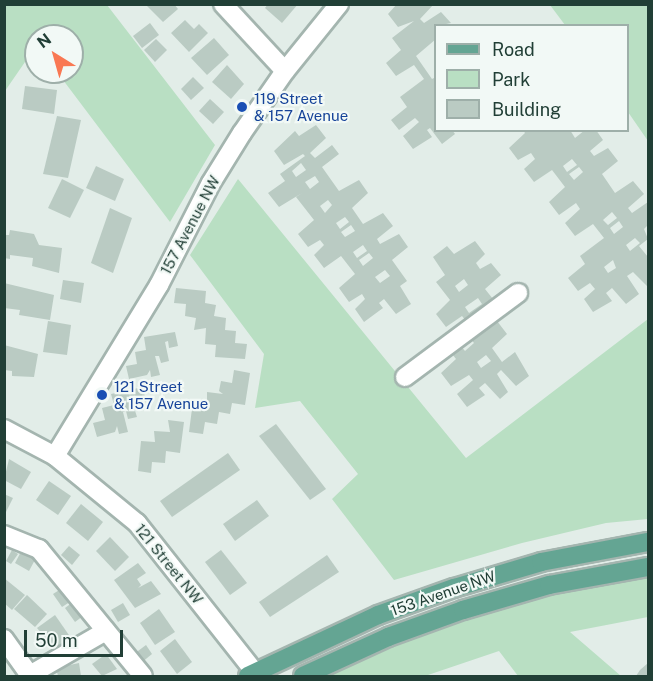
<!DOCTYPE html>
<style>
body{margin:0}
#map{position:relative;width:653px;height:681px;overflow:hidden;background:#e2ede8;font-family:"Public Sans",sans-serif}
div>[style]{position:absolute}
.green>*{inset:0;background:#b9dfc3}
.building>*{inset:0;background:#bacbc3}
.roads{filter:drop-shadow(2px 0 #a4b5af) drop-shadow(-2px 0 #a4b5af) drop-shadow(0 2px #a4b5af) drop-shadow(0 -2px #a4b5af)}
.minor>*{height:18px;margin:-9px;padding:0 9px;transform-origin:9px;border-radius:9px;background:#fff}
.major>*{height:18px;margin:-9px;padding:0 9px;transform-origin:9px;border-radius:9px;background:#64a593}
.dots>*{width:16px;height:16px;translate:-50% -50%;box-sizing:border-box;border:3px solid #f2f9f6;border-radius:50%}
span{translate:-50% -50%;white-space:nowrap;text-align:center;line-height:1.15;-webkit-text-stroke:4.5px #f2f9f6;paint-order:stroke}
.transit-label{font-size:15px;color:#164399}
.left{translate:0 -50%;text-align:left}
.street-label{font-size:15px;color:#213f36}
.frame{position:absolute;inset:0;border:6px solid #213f36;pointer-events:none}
.legend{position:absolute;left:434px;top:24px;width:195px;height:108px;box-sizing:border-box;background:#f2f9f6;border:2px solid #9eafa9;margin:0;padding:8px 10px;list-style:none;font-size:18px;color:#213f36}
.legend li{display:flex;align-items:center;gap:12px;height:30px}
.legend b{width:30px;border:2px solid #9eafa9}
.north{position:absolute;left:24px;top:24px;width:60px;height:60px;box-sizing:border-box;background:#f2f9f6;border:2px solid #9eafa9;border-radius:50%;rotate:323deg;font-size:16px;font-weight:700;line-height:24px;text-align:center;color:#213f36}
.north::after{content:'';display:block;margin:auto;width:21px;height:27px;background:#f97853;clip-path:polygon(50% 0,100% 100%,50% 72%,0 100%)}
.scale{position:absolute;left:24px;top:630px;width:99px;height:27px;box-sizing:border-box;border:3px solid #213f36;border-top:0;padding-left:8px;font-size:18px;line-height:21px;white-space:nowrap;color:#213f36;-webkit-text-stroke:4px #f2f9f6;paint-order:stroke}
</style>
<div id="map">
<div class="green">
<div style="clip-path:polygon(5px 4px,107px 5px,215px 145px,170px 222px,57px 72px,72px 72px,72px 36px,36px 36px,36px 46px,5px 91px)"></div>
<div style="clip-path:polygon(550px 5px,648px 5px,648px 141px,628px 112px,628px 26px,565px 25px)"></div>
<div style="clip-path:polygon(238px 179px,466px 458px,648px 319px,648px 519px,606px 523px,522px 543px,394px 580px,332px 499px,358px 474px,300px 401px,255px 408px,264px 354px,190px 255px)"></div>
<div style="clip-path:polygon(648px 576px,648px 617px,570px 632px,621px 676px,518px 676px,499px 651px,425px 676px,327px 676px,386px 649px,472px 617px,559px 593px)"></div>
</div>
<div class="building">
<div style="clip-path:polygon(145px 4px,174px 4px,178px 9px,163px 22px)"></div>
<div style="clip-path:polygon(268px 4px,298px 4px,282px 23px,265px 8px)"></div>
<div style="clip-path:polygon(397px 4px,434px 4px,420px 19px,424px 23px,441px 12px,451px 23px,436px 26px,436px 39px,416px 56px,432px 79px,436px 77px,436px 130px,452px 130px,455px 134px,442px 144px,430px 128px,427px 130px,432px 137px,413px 149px,403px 136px,419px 122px,415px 118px,399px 130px,391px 120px,407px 107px,400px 97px,424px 79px,414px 65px,396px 76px,386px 63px,401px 50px,392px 38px,414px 21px,398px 27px,388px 14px)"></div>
<div style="clip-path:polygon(185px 20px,194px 29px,199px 24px,208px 33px,189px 52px,171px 33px)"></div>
<div style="clip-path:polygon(150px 23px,159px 35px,142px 48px,133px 36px)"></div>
<div style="clip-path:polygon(214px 38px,229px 55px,207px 75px,191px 58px)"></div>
<div style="clip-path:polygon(156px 39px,167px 50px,155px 62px,144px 50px)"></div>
<div style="clip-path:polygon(227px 65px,244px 84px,231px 99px,212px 82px)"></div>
<div style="clip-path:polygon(193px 77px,204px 88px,191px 100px,181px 89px)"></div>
<div style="clip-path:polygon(25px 86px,57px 90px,54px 114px,22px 109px)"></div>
<div style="clip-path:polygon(210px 99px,224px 112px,213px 124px,199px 111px)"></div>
<div style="clip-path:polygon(57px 116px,81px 120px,68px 178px,43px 174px)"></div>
<div style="clip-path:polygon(evenodd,316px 125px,326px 138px,310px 153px,315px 158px,332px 145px,339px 154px,322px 167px,339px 191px,359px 180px,368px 193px,352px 208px,363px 224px,383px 213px,393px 226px,377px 239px,380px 244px,399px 234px,408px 247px,392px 260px,407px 281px,400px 286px,411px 304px,396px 314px,384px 299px,379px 303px,383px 308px,364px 322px,355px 309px,365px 299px,362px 294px,349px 302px,339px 288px,355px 274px,341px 256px,324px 268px,314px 255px,324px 245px,320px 240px,308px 247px,298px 234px,314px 220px,296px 197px,302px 193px,279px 207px,268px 193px,285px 181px,280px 174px,305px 156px,303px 154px,284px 165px,274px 151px,295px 131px,299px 136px,316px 125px,301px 163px,306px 170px,296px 177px,292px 171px,301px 163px,316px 125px,315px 176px,319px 182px,310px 189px,305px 182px,315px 176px,316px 125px,328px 200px,332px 205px,325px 213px,320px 206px,328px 200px,316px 125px,345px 217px,349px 222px,340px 229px,336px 223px,345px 217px,316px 125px,351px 225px,355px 231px,345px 237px,341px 232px,351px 225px,316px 125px,363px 245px,367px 251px,357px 258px,353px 252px,363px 245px,316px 125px,369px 253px,373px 258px,363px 266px,359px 260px,369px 253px,316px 125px,385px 270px,390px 276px,380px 283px,375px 277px,385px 270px)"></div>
<div style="clip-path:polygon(evenodd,523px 130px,570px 130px,575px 138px,585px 130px,596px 130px,603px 140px,590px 151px,594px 156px,608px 148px,618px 161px,602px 174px,615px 193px,633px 181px,644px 194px,628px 208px,632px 213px,648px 202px,648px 225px,644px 229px,648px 239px,639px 246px,648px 257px,648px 287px,633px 272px,627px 276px,639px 294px,626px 304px,612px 288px,606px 293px,612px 301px,593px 312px,584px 299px,595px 289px,590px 283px,578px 291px,568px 278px,585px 264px,580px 256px,604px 238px,593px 224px,575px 236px,565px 223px,580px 209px,576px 203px,559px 215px,549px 202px,565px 187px,552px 170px,534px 182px,524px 169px,535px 159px,531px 153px,518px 160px,509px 148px,525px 133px,523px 130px,572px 159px,577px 165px,567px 172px,563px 166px,572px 159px,523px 130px,579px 167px,583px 172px,574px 180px,569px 174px,579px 167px,523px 130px,612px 212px,617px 218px,608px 225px,603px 220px,612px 212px,523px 130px,619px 221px,623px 227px,614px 234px,610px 228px,619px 221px,523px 130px,635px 238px,640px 243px,630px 251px,626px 245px,635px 238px,523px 130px,613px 260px,616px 268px,608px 273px,604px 267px,613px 260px)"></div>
<div style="clip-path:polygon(96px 166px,124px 179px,115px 201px,86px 188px)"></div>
<div style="clip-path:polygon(62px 179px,84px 190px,70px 218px,48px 208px)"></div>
<div style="clip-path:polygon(110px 208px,132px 218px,113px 273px,91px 263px)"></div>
<div style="clip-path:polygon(10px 230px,34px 234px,39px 245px,62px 248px,59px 273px,32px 266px,33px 258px,10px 255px,10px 259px,4px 258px,4px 235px,9px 235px)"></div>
<div style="clip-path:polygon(evenodd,475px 241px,485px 254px,476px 263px,480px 269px,491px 263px,501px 275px,485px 289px,493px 299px,471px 316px,482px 330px,497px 321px,507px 334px,492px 348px,502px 362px,515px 352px,529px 376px,516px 386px,501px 370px,497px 374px,508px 392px,500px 399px,485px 383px,479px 388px,485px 395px,467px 407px,457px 394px,473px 380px,469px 375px,451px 386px,441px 373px,456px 359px,449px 350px,474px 331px,462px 316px,446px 327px,436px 314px,450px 300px,436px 282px,445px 275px,433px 257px,447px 246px,454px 254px,475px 241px,464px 279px,468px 285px,459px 292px,455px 286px,464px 279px,475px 241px,478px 298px,482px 304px,469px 313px,465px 307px,478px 298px,475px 241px,470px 338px,474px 343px,465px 351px,460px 345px,470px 338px,475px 241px,486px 355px,491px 361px,481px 368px,477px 362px,486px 355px)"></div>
<div style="clip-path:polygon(63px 280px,84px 283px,81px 303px,60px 299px)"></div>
<div style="clip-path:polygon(4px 283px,54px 295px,50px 320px,19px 315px,20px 310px,4px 308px)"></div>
<div style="clip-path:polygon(176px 288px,206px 291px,205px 303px,216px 305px,214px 316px,226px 318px,225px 330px,236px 331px,235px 343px,247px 344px,245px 359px,215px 357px,216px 345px,205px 344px,206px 328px,194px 330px,196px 318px,185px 316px,186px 304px,174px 303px)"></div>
<div style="clip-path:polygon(48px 321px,71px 325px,67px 355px,43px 352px)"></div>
<div style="clip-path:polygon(175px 332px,178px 346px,169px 348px,168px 341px,165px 342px,169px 361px,161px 363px,159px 356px,155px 356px,160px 375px,151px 377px,150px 370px,147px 375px,129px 379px,126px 366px,137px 364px,135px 352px,146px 350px,144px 337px)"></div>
<div style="clip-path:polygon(4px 345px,38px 354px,34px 377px,12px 376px,12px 371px,4px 370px)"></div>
<div style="clip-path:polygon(234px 370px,250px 373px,245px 405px,232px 403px,230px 414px,219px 412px,217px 424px,205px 422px,203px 434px,189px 432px,193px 401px,207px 403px,207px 392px,223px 394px,219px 391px,221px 381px,232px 383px)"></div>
<div style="clip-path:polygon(143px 387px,146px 402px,137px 404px,135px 397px,131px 398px,137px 417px,128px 419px,126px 411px,123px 412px,128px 432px,119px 434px,117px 426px,115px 432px,97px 437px,93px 423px,105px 420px,102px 408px,114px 405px,111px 394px)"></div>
<div style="clip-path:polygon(168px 420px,184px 422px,180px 453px,166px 451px,165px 463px,152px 462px,151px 473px,138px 471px,141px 441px,155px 442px,154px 431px,170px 432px)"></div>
<div style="clip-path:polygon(276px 424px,326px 489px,310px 500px,259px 436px)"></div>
<div style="clip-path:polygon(228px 453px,240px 470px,172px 517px,160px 501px)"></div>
<div style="clip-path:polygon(9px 459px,31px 472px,21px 489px,4px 480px)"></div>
<div style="clip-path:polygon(49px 481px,71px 496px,58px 515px,36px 500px)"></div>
<div style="clip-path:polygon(4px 494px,13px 498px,4px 516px)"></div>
<div style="clip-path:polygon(257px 500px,269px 516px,235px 541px,223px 524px)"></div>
<div style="clip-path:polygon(81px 504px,103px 522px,88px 541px,66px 523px)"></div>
<div style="clip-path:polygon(110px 537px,129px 557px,115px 571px,96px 551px)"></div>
<div style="clip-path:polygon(69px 546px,80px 555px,72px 565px,61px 555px)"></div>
<div style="clip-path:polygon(23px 548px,37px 556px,29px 571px,15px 563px)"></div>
<div style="clip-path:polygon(12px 550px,18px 554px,11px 564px,6px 561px)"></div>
<div style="clip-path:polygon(221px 550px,247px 583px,230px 595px,205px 562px)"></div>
<div style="clip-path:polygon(327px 555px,339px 572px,270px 617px,259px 602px)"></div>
<div style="clip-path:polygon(138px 563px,146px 573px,137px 579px,141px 585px,138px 588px,151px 581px,161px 594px,135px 608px,114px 580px)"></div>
<div style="clip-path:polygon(4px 578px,25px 595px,12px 610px,4px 603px)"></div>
<div style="clip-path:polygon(67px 585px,76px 598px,62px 607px,53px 594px)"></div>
<div style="clip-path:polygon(27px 595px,47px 614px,35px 627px,14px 609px)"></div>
<div style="clip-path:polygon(77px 599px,87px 613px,75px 622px,65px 608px)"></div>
<div style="clip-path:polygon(123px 603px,130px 615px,118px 622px,111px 610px)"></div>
<div style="clip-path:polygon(159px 609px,175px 632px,155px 645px,140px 623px)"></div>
<div style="clip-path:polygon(55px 615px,71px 638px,55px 649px,37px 628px)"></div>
<div style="clip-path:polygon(175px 639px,192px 662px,177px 674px,160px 651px)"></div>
<div style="clip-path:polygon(146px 645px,152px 654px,141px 663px,134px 654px)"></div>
<div style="clip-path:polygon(106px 654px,117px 669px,102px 676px,92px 664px)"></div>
<div style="clip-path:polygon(79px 663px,81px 676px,58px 676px,56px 668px)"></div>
<div style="clip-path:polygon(648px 663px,648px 676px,636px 676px,640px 670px)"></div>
</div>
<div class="roads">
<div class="minor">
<div style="left:223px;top:4px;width:91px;rotate:47.2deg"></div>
<div style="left:405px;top:377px;width:141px;rotate:-36.6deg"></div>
<div style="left:4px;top:429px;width:58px;rotate:27.9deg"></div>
<div style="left:55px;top:456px;width:106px;rotate:39.3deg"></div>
<div style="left:137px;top:523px;width:195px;rotate:51.7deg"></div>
<div style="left:55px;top:456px;width:200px;rotate:-58.7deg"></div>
<div style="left:159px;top:285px;width:114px;rotate:-63deg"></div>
<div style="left:211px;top:183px;width:59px;rotate:-58.2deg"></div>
<div style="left:242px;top:133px;width:75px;rotate:-55.3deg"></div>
<div style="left:285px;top:71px;width:86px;rotate:-51.1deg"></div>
<div style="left:4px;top:535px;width:38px;rotate:22deg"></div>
<div style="left:39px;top:549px;width:164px;rotate:50.7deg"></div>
<div style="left:4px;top:639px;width:43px;rotate:54.5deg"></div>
<div style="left:28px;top:676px;width:90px;rotate:-30deg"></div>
</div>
<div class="major">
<div style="left:248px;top:676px;width:144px;rotate:-25.1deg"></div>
<div style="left:378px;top:615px;width:81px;rotate:-19.6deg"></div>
<div style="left:454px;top:588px;width:91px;rotate:-16.6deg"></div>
<div style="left:541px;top:562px;width:109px;rotate:-10.6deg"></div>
<div style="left:303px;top:676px;width:94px;rotate:-24.6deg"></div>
<div style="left:388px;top:637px;width:80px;rotate:-19.8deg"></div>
<div style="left:463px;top:610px;width:90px;rotate:-16.2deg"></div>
<div style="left:549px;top:585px;width:101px;rotate:-10.3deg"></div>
</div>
</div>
<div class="dots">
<div style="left:242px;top:107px;background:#1a4fb4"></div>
<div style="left:102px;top:395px;background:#1a4fb4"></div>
</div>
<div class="transit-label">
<span class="left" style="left:254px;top:107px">119 Street<br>&amp; 157 Avenue</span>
<span class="left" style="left:114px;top:395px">121 Street<br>&amp; 157 Avenue</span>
</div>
<div class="street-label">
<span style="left:190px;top:225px;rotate:-62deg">157 Avenue NW</span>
<span style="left:169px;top:564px;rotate:51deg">121 Street NW</span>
<span style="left:443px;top:593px;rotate:-19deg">153 Avenue NW</span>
</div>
<div class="frame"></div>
<ul class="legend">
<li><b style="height:8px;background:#64a593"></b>Road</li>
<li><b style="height:16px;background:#b9dfc3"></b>Park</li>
<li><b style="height:16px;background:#bacbc3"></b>Building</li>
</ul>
<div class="north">N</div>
<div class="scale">50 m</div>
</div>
